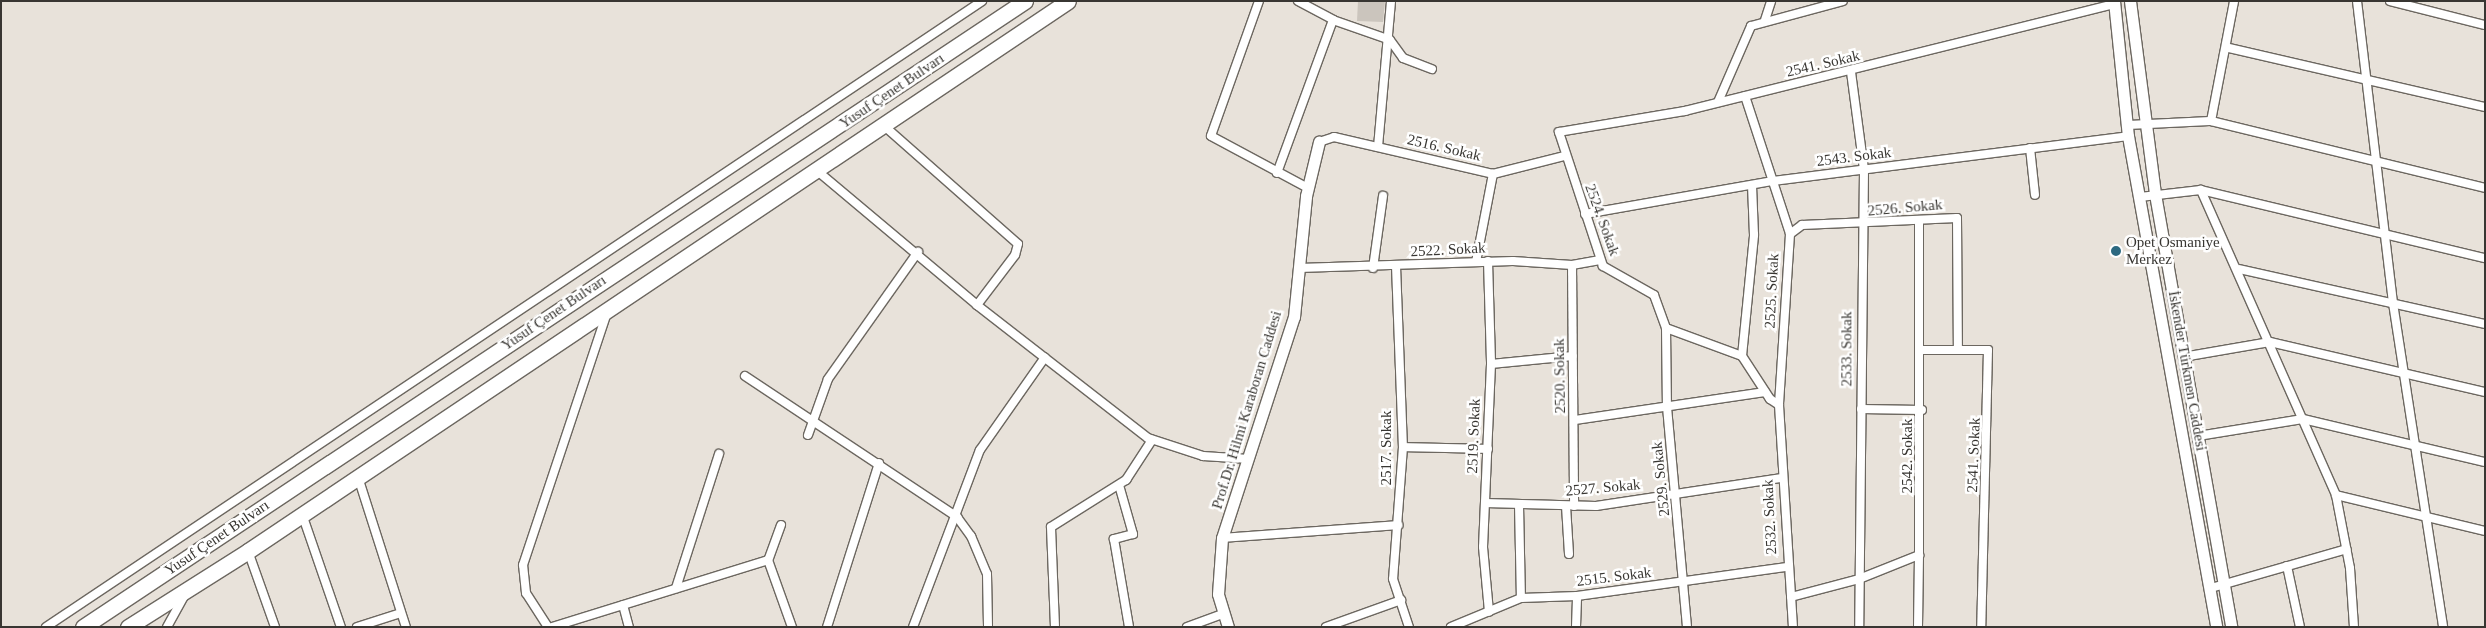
<!DOCTYPE html>
<meta charset="utf-8">
<style>
body{margin:0}
#map{position:relative;width:2486px;height:628px;overflow:hidden;background:#e8e2da;font-family:"Times New Roman",serif}
div>[style]{position:absolute}
.building>*{inset:0;background:#cbc5bd}
.roads{filter:drop-shadow(1px 0 #6c6760) drop-shadow(-1px 0 #6c6760) drop-shadow(0 1px #6c6760) drop-shadow(0 -1px #6c6760)}
.street>*{height:8px;margin:-4px;padding:0 4px;transform-origin:4px;border-radius:4px;background:#fff}
.secondary>*{height:11px;margin:-5.5px;padding:0 5.5px;transform-origin:5.5px;border-radius:5.5px;background:#fff}
.highway>*{height:15px;margin:-7.5px;padding:0 7.5px;transform-origin:7.5px;border-radius:7.5px;background:#fff}
.dots>*{width:14px;height:14px;translate:-50% -50%;box-sizing:border-box;border:2px solid #fff;border-radius:50%}
span{translate:-50% -50%;white-space:nowrap;text-align:center;line-height:1.15;-webkit-text-stroke:5px #fff;paint-order:stroke}
.street-label{font-size:15px;color:#383632}
.poi-label{font-size:15px;color:#383632}
.left{translate:0 -50%;text-align:left}
.frame{position:absolute;inset:0;border:2px solid #383632;pointer-events:none}
</style>
<div id="map">
<div class="building">
<div style="clip-path:polygon(1358px 1px,1385px 1px,1383px 22px,1357px 21px)"></div>
</div>
<div class="roads">
<div class="street">
<div style="left:1259px;top:1px;width:143px;rotate:109.6deg"></div>
<div style="left:1211px;top:136px;width:110px;rotate:28.2deg"></div>
<div style="left:1298px;top:1px;width:40px;rotate:28deg"></div>
<div style="left:1333px;top:20px;width:60px;rotate:19.3deg"></div>
<div style="left:1390px;top:40px;width:22px;rotate:54deg"></div>
<div style="left:1403px;top:58px;width:31px;rotate:21deg"></div>
<div style="left:2357px;top:1px;width:304px;rotate:83.2deg"></div>
<div style="left:2393px;top:303px;width:328px;rotate:81.2deg"></div>
<div style="left:2390px;top:1px;width:98px;rotate:14.2deg"></div>
<div style="left:1765px;top:20px;width:20px;rotate:-72deg"></div>
<div style="left:2229px;top:48px;width:263px;rotate:13deg"></div>
<div style="left:1851px;top:72px;width:99px;rotate:82.4deg"></div>
<div style="left:1864px;top:170px;width:457px;rotate:90.6deg"></div>
<div style="left:1745px;top:96px;width:145px;rotate:71.9deg"></div>
<div style="left:1790px;top:234px;width:171px;rotate:93.7deg"></div>
<div style="left:1779px;top:405px;width:222px;rotate:86.4deg"></div>
<div style="left:1718px;top:102px;width:83px;rotate:-66.5deg"></div>
<div style="left:1751px;top:26px;width:95px;rotate:-15.2deg"></div>
<div style="left:2211px;top:121px;width:282px;rotate:13.7deg"></div>
<div style="left:882px;top:124px;width:181px;rotate:41.4deg"></div>
<div style="left:1018px;top:244px;width:11px;rotate:105deg"></div>
<div style="left:1015px;top:255px;width:63px;rotate:127.2deg"></div>
<div style="left:2127px;top:125px;width:84px;rotate:-2.7deg"></div>
<div style="left:2211px;top:121px;width:122px;rotate:-79.1deg"></div>
<div style="left:1319px;top:142px;width:16px;rotate:-18deg"></div>
<div style="left:1334px;top:137px;width:163px;rotate:13.1deg"></div>
<div style="left:1493px;top:174px;width:73px;rotate:-14.2deg"></div>
<div style="left:1378px;top:147px;width:147px;rotate:-84.9deg"></div>
<div style="left:2030px;top:148px;width:47px;rotate:83.9deg"></div>
<div style="left:815px;top:169px;width:212px;rotate:40deg"></div>
<div style="left:977px;top:305px;width:217px;rotate:37.9deg"></div>
<div style="left:1148px;top:438px;width:58px;rotate:18.1deg"></div>
<div style="left:1203px;top:456px;width:46px;rotate:3.7deg"></div>
<div style="left:1277px;top:173px;width:163px;rotate:-69.9deg"></div>
<div style="left:2140px;top:197px;width:61px;rotate:-6.5deg"></div>
<div style="left:1585px;top:214px;width:191px;rotate:-10deg"></div>
<div style="left:1773px;top:181px;width:358px;rotate:-7.2deg"></div>
<div style="left:1790px;top:234px;width:15px;rotate:-37deg"></div>
<div style="left:1802px;top:225px;width:155px;rotate:-2.6deg"></div>
<div style="left:1957px;top:218px;width:131px;rotate:89.6deg"></div>
<div style="left:1488px;top:261px;width:103px;rotate:88.3deg"></div>
<div style="left:1491px;top:364px;width:183px;rotate:92.5deg"></div>
<div style="left:1483px;top:547px;width:65px;rotate:84.7deg"></div>
<div style="left:1476px;top:262px;width:90px;rotate:-79.1deg"></div>
<div style="left:1572px;top:265px;width:241px;rotate:89.5deg"></div>
<div style="left:1396px;top:266px;width:181px;rotate:87.8deg"></div>
<div style="left:1403px;top:447px;width:132px;rotate:94.3deg"></div>
<div style="left:1393px;top:579px;width:51px;rotate:71.6deg"></div>
<div style="left:1299px;top:268px;width:214px;rotate:-1.9deg"></div>
<div style="left:1513px;top:261px;width:59px;rotate:3.9deg"></div>
<div style="left:1572px;top:265px;width:27px;rotate:-10deg"></div>
<div style="left:1373px;top:268px;width:73px;rotate:-82.1deg"></div>
<div style="left:2239px;top:269px;width:252px;rotate:12.6deg"></div>
<div style="left:1666px;top:328px;width:79px;rotate:89.3deg"></div>
<div style="left:1667px;top:407px;width:221px;rotate:84.8deg"></div>
<div style="left:1921px;top:350px;width:67px"></div>
<div style="left:1988px;top:350px;width:277px;rotate:91.4deg"></div>
<div style="left:1742px;top:356px;width:122px;rotate:-84.3deg"></div>
<div style="left:1754px;top:235px;width:49px;rotate:-92.3deg"></div>
<div style="left:2183px;top:357px;width:88px;rotate:-9.8deg"></div>
<div style="left:2270px;top:342px;width:221px;rotate:13.1deg"></div>
<div style="left:1491px;top:364px;width:82px;rotate:-5.6deg"></div>
<div style="left:745px;top:376px;width:255px;rotate:33.6deg"></div>
<div style="left:957px;top:517px;width:24px;rotate:54deg"></div>
<div style="left:971px;top:536px;width:41px;rotate:67.2deg"></div>
<div style="left:987px;top:574px;width:53px;rotate:88.9deg"></div>
<div style="left:1779px;top:405px;width:11px;rotate:-146deg"></div>
<div style="left:1770px;top:399px;width:51px;rotate:-123.1deg"></div>
<div style="left:1742px;top:356px;width:81px;rotate:-159.8deg"></div>
<div style="left:1666px;top:328px;width:35px;rotate:-110deg"></div>
<div style="left:1654px;top:295px;width:59px;rotate:-150.4deg"></div>
<div style="left:1603px;top:266px;width:141px;rotate:-108.2deg"></div>
<div style="left:1559px;top:132px;width:128px;rotate:-9.5deg"></div>
<div style="left:1685px;top:111px;width:442px;rotate:-14deg"></div>
<div style="left:1861px;top:409px;width:61px;rotate:0.9deg"></div>
<div style="left:1575px;top:420px;width:192px;rotate:-8.4deg"></div>
<div style="left:808px;top:435px;width:59px;rotate:-70.3deg"></div>
<div style="left:828px;top:379px;width:156px;rotate:-54.7deg"></div>
<div style="left:2198px;top:436px;width:106px;rotate:-9.2deg"></div>
<div style="left:2303px;top:419px;width:187px;rotate:13.3deg"></div>
<div style="left:1403px;top:447px;width:85px;rotate:1.3deg"></div>
<div style="left:358px;top:477px;width:157px;rotate:72.3deg"></div>
<div style="left:1119px;top:485px;width:51px;rotate:74.1deg"></div>
<div style="left:1133px;top:534px;width:20px;rotate:165deg"></div>
<div style="left:1114px;top:539px;width:89px;rotate:80.3deg"></div>
<div style="left:2336px;top:495px;width:153px;rotate:13.6deg"></div>
<div style="left:1485px;top:503px;width:111px;rotate:1.5deg"></div>
<div style="left:1596px;top:506px;width:188px;rotate:-8.6deg"></div>
<div style="left:1519px;top:505px;width:93px;rotate:88.8deg"></div>
<div style="left:1566px;top:506px;width:48px;rotate:86.4deg"></div>
<div style="left:302px;top:514px;width:120px;rotate:71deg"></div>
<div style="left:781px;top:525px;width:37px;rotate:110deg"></div>
<div style="left:768px;top:560px;width:71px;rotate:70.3deg"></div>
<div style="left:1222px;top:538px;width:177px;rotate:-4.2deg"></div>
<div style="left:248px;top:551px;width:81px;rotate:70.4deg"></div>
<div style="left:2287px;top:566px;width:62px;rotate:78deg"></div>
<div style="left:676px;top:588px;width:141px;rotate:-72.2deg"></div>
<div style="left:2211px;top:588px;width:141px;rotate:-16deg"></div>
<div style="left:1791px;top:597px;width:70px;rotate:-14.8deg"></div>
<div style="left:1859px;top:579px;width:65px;rotate:-21.8deg"></div>
<div style="left:1919px;top:555px;width:334px;rotate:-90deg"></div>
<div style="left:623px;top:605px;width:23px;rotate:75deg"></div>
<div style="left:46px;top:627px;width:1126px;rotate:-33.77deg"></div>
<div style="left:167px;top:627px;width:39px;rotate:-61deg"></div>
<div style="left:357px;top:627px;width:46px;rotate:-17.7deg"></div>
<div style="left:548px;top:627px;width:40px;rotate:-122.9deg"></div>
<div style="left:526px;top:593px;width:28px;rotate:-96deg"></div>
<div style="left:523px;top:565px;width:267px;rotate:-71.6deg"></div>
<div style="left:552px;top:627px;width:226px;rotate:-17.2deg"></div>
<div style="left:827px;top:627px;width:172px;rotate:-72.4deg"></div>
<div style="left:913px;top:627px;width:189px;rotate:-69.3deg"></div>
<div style="left:980px;top:450px;width:113px;rotate:-55deg"></div>
<div style="left:1055px;top:627px;width:100px;rotate:-92.3deg"></div>
<div style="left:1051px;top:527px;width:89px;rotate:-32.1deg"></div>
<div style="left:1126px;top:480px;width:48px;rotate:-57deg"></div>
<div style="left:1187px;top:627px;width:37px;rotate:-20deg"></div>
<div style="left:1326px;top:627px;width:80px;rotate:-19.8deg"></div>
<div style="left:1451px;top:627px;width:76px;rotate:-22.5deg"></div>
<div style="left:1521px;top:598px;width:56px;rotate:-2deg"></div>
<div style="left:1577px;top:596px;width:212px;rotate:-7.9deg"></div>
<div style="left:1576px;top:627px;width:31px;rotate:-88deg"></div>
<div style="left:1918px;top:627px;width:72px;rotate:-89.2deg"></div>
<div style="left:2354px;top:627px;width:59px;rotate:-93.9deg"></div>
<div style="left:2350px;top:568px;width:74px;rotate:-100.9deg"></div>
<div style="left:2336px;top:495px;width:334px;rotate:-113.9deg"></div>
<div style="left:2201px;top:190px;width:292px;rotate:13.5deg"></div>
</div>
<div class="secondary">
<div style="left:2114px;top:1px;width:136px;rotate:84.1deg"></div>
<div style="left:2128px;top:136px;width:499px;rotate:79.8deg"></div>
<div style="left:2130px;top:1px;width:195px;rotate:82.6deg"></div>
<div style="left:2155px;top:194px;width:440px;rotate:80deg"></div>
<div style="left:1228px;top:627px;width:34px;rotate:-107deg"></div>
<div style="left:1218px;top:594px;width:56px;rotate:-85.9deg"></div>
<div style="left:1222px;top:538px;width:232px;rotate:-72deg"></div>
<div style="left:1294px;top:317px;width:122px;rotate:-84.3deg"></div>
<div style="left:1306px;top:196px;width:56px;rotate:-76.5deg"></div>
</div>
<div class="highway">
<div style="left:83px;top:627px;width:1131px;rotate:-33.61deg"></div>
<div style="left:128px;top:627px;width:142px;rotate:-32.3deg"></div>
<div style="left:248px;top:551px;width:987px;rotate:-33.85deg"></div>
</div>
</div>
<div class="dots">
<div style="left:2116px;top:251px;background:#2d6981"></div>
</div>
<div class="street-label">
<span style="left:1823px;top:64px;rotate:-13deg">2541. Sokak</span>
<span style="left:892px;top:91px;rotate:-34deg">Yusuf Çenet Bulvarı</span>
<span style="left:1444px;top:148px;rotate:13deg">2516. Sokak</span>
<span style="left:1854px;top:157px;rotate:-7deg">2543. Sokak</span>
<span style="left:1905px;top:208px;rotate:-5deg">2526. Sokak</span>
<span style="left:1602px;top:220px;rotate:70deg">2524. Sokak</span>
<span style="left:1448px;top:250px;rotate:-3deg">2522. Sokak</span>
<span style="left:1772px;top:291px;rotate:-87deg">2525. Sokak</span>
<span style="left:554px;top:313px;rotate:-34deg">Yusuf Çenet Bulvarı</span>
<span style="left:1847px;top:349px;rotate:-90deg">2533. Sokak</span>
<span style="left:2187px;top:371px;rotate:80deg">İskender Türkmen Caddesi</span>
<span style="left:1560px;top:376px;rotate:-91deg">2520. Sokak</span>
<span style="left:1247px;top:410px;rotate:-73deg">Prof.Dr. Hilmi Karaboran Caddesi</span>
<span style="left:1474px;top:436px;rotate:-88deg">2519. Sokak</span>
<span style="left:1387px;top:448px;rotate:-90deg">2517. Sokak</span>
<span style="left:1974px;top:455px;rotate:-88deg">2541. Sokak</span>
<span style="left:1908px;top:456px;rotate:-90deg">2542. Sokak</span>
<span style="left:1661px;top:479px;rotate:-96deg">2529. Sokak</span>
<span style="left:1603px;top:488px;rotate:-5deg">2527. Sokak</span>
<span style="left:1770px;top:517px;rotate:-93deg">2532. Sokak</span>
<span style="left:217px;top:538px;rotate:-34deg">Yusuf Çenet Bulvarı</span>
<span style="left:1614px;top:577px;rotate:-7deg">2515. Sokak</span>
</div>
<div class="poi-label">
<span class="left" style="left:2126px;top:251px">Opet Osmaniye<br>Merkez</span>
</div>
<div class="frame"></div>
</div>
